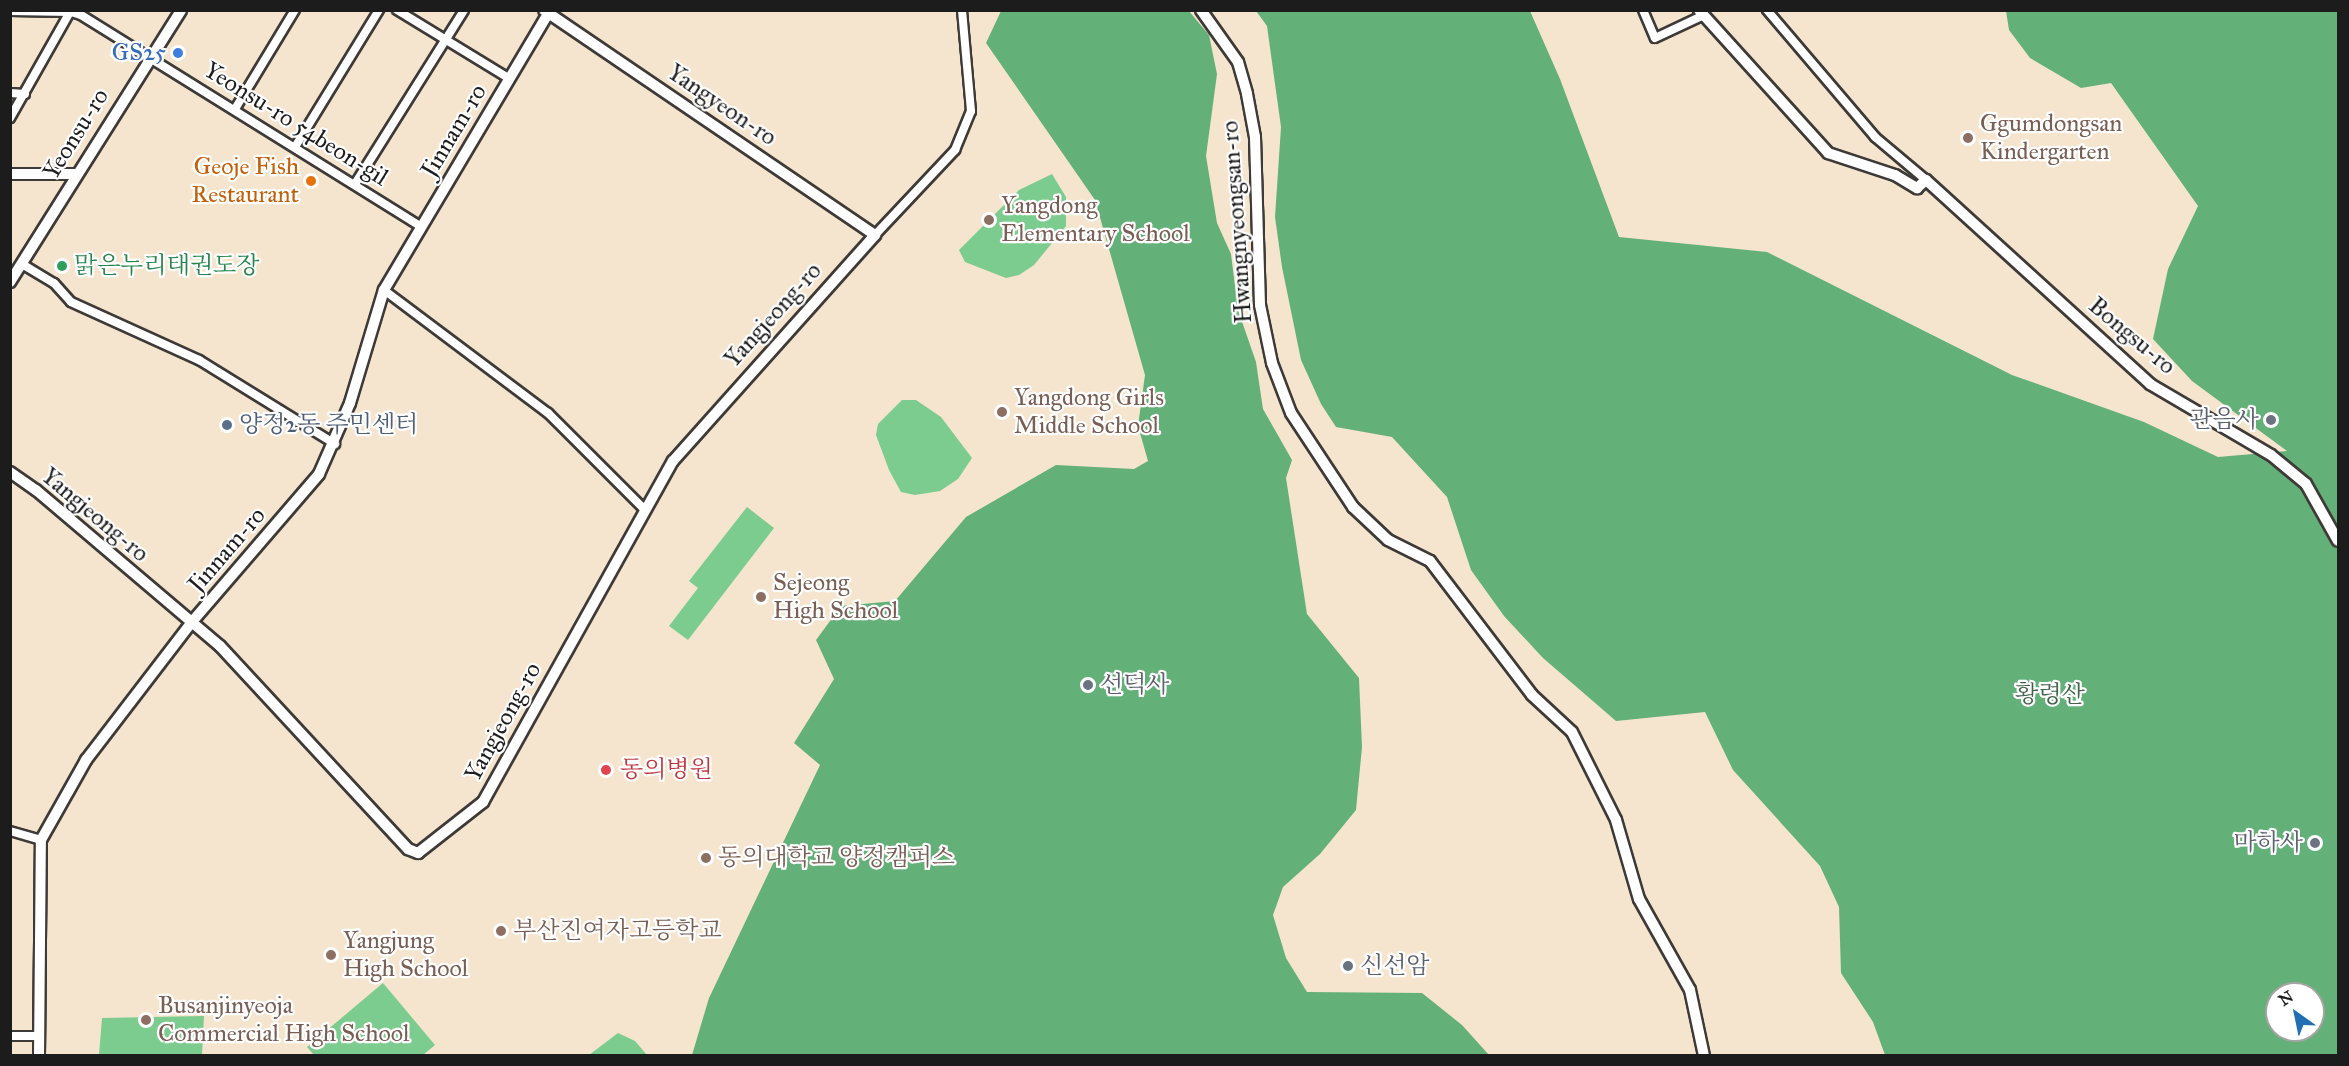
<!DOCTYPE html>
<meta charset="utf-8">
<style>
body{margin:0}
#map{position:relative;width:2349px;height:1066px;overflow:hidden;background:#f5e5ce;font-family:"IM FELL Great Primer","Noto Serif KR",serif}
div>[style]{position:absolute}
.green>*{inset:0;background:#7bcc8e}
.forest>*{inset:0;background:#64b079}
.roads{filter:drop-shadow(2px 0 #3d3a37) drop-shadow(-2px 0 #3d3a37) drop-shadow(0 2px #3d3a37) drop-shadow(0 -2px #3d3a37)}
.minor>*{height:8px;margin:-4px;padding:0 4px;transform-origin:4px;border-radius:4px;background:#fff}
.tertiary>*{height:10px;margin:-5px;padding:0 5px;transform-origin:5px;border-radius:5px;background:#fff}
.secondary>*{height:10px;margin:-5px;padding:0 5px;transform-origin:5px;border-radius:5px;background:#fff}
.dots>*{width:16px;height:16px;translate:-50% -50%;box-sizing:border-box;border:3px solid #fff;border-radius:50%}
span{translate:-50% -50%;white-space:nowrap;text-align:center;line-height:1.15;-webkit-text-stroke:4.5px #fff;paint-order:stroke}
.shop-label{font-size:24px;color:#366cbe}
.right{translate:-100% -50%;text-align:right}
.street-label{font-size:24px;color:#1c1c1c}
.education-label{font-size:24px;color:#785e54}
.left{translate:0 -50%;text-align:left}
.food-label{font-size:24px;color:#c56008}
.leisure-label{font-size:24px;color:#27864d}
.worship-label{font-size:24px;color:#5b616d}
.service-label{font-size:24px;color:#4e5e75}
.park-label{font-size:24px;color:#42624a}
.health-label{font-size:24px;color:#be3a42}
.frame{position:absolute;inset:0;border:12px solid #1c1c1c;pointer-events:none}
.north{position:absolute;left:2265px;top:982px;width:60px;height:60px;box-sizing:border-box;background:#fff;border:2px solid #a4a4a4;border-radius:50%;rotate:327deg;font-size:16px;font-weight:700;line-height:24px;text-align:center;color:#1c1c1c}
.north::after{content:'';display:block;margin:auto;width:21px;height:27px;background:#1f6fb2;clip-path:polygon(50% 0,100% 100%,50% 72%,0 100%)}
</style>
<div id="map">
<div class="green">
<div style="clip-path:polygon(1052px 174px,1066px 197px,1066px 226px,1034px 265px,1019px 275px,1006px 278px,965px 262px,959px 250px,1019px 190px)"></div>
<div style="clip-path:polygon(902px 400px,916px 400px,941px 417px,972px 458px,958px 479px,940px 491px,915px 495px,901px 492px,889px 470px,876px 435px,878px 424px)"></div>
<div style="clip-path:polygon(747px 507px,774px 528px,688px 640px,669px 626px,698px 588px,689px 581px)"></div>
<div style="clip-path:polygon(383px 983px,435px 1045px,423px 1055px,314px 1055px,307px 1047px)"></div>
<div style="clip-path:polygon(204px 1016px,202px 1055px,99px 1055px,102px 1018px)"></div>
<div style="clip-path:polygon(618px 1033px,635px 1041px,647px 1055px,589px 1055px)"></div>
</div>
<div class="forest">
<div style="clip-path:polygon(1001px 11px,1189px 11px,1209px 35px,1217px 74px,1206px 156px,1217px 223px,1231px 254px,1238px 310px,1256px 362px,1263px 409px,1292px 460px,1286px 478px,1307px 614px,1359px 678px,1362px 747px,1356px 810px,1320px 854px,1283px 887px,1273px 915px,1286px 958px,1307px 992px,1422px 993px,1462px 1025px,1489px 1055px,692px 1055px,709px 998px,820px 765px,794px 743px,834px 679px,816px 640px,841px 606px,895px 601px,966px 517px,1056px 465px,1134px 469px,1148px 461px,1138px 426px,1145px 375px,1095px 200px,986px 43px)"></div>
<div style="clip-path:polygon(evenodd,1256px 11px,1530px 11px,1560px 79px,1619px 237px,1767px 252px,2012px 375px,2144px 422px,2218px 457px,2287px 451px,2192px 381px,2153px 339px,2168px 269px,2198px 206px,2111px 83px,2081px 88px,2030px 58px,2009px 30px,2006px 11px,2338px 11px,2338px 1055px,1885px 1055px,1873px 1022px,1841px 973px,1839px 907px,1820px 866px,1733px 770px,1705px 712px,1616px 721px,1543px 658px,1504px 616px,1471px 570px,1447px 497px,1392px 437px,1336px 427px,1321px 404px,1301px 360px,1282px 267px,1275px 217px,1281px 127px,1267px 26px,1256px 11px,2277px 994px,2313px 994px,2313px 1030px,2277px 1030px,2277px 994px)"></div>
</div>
<div class="roads">
<div class="minor">
<div style="left:397px;top:10px;width:132px;rotate:31.4deg"></div>
<div style="left:1643px;top:10px;width:30px;rotate:67deg"></div>
<div style="left:1655px;top:38px;width:52px;rotate:-25.1deg"></div>
<div style="left:1767px;top:10px;width:167px;rotate:49.6deg"></div>
<div style="left:1875px;top:137px;width:67px;rotate:40.1deg"></div>
<div style="left:10px;top:11px;width:61px;rotate:0.9deg"></div>
<div style="left:71px;top:12px;width:10px;rotate:17deg"></div>
<div style="left:81px;top:15px;width:401px;rotate:31.9deg"></div>
<div style="left:10px;top:93px;width:15px;rotate:4deg"></div>
<div style="left:235px;top:109px;width:116px;rotate:-58.8deg"></div>
<div style="left:10px;top:118px;width:124px;rotate:-60.5deg"></div>
<div style="left:295px;top:147px;width:161px;rotate:-58.5deg"></div>
<div style="left:355px;top:184px;width:205px;rotate:-57.9deg"></div>
<div style="left:875px;top:235px;width:117px;rotate:-46.7deg"></div>
<div style="left:955px;top:150px;width:42px;rotate:-67.7deg"></div>
<div style="left:971px;top:111px;width:101px;rotate:-95.1deg"></div>
<div style="left:22px;top:264px;width:37px;rotate:31deg"></div>
<div style="left:54px;top:283px;width:25px;rotate:48deg"></div>
<div style="left:71px;top:302px;width:141px;rotate:24.4deg"></div>
<div style="left:199px;top:360px;width:160px;rotate:31.7deg"></div>
<div style="left:384px;top:290px;width:205px;rotate:36.9deg"></div>
<div style="left:548px;top:413px;width:137px;rotate:45deg"></div>
<div style="left:10px;top:831px;width:32px;rotate:16deg"></div>
<div style="left:10px;top:1036px;width:29px"></div>
</div>
<div class="tertiary">
<div style="left:1201px;top:10px;width:64px;rotate:54.6deg"></div>
<div style="left:1238px;top:62px;width:33px;rotate:74deg"></div>
<div style="left:1247px;top:94px;width:44px;rotate:79.5deg"></div>
<div style="left:1255px;top:137px;width:168px;rotate:88.3deg"></div>
<div style="left:1260px;top:305px;width:59px;rotate:78.3deg"></div>
<div style="left:1272px;top:363px;width:53px;rotate:69.2deg"></div>
<div style="left:1291px;top:413px;width:113px;rotate:56.6deg"></div>
<div style="left:1353px;top:507px;width:48px;rotate:43.3deg"></div>
<div style="left:1388px;top:540px;width:47px;rotate:26.6deg"></div>
<div style="left:1430px;top:561px;width:168px;rotate:52.7deg"></div>
<div style="left:1532px;top:695px;width:54px;rotate:42.8deg"></div>
<div style="left:1572px;top:732px;width:98px;rotate:63.4deg"></div>
<div style="left:1616px;top:820px;width:82px;rotate:73.8deg"></div>
<div style="left:1639px;top:899px;width:104px;rotate:60.7deg"></div>
<div style="left:1690px;top:990px;width:67px;rotate:78deg"></div>
<div style="left:1699px;top:10px;width:193px;rotate:47.9deg"></div>
<div style="left:1828px;top:153px;width:71px;rotate:18.2deg"></div>
<div style="left:1895px;top:175px;width:26px;rotate:31deg"></div>
<div style="left:1917px;top:188px;width:12px;rotate:-42deg"></div>
<div style="left:1926px;top:180px;width:303px;rotate:42.3deg"></div>
<div style="left:2150px;top:384px;width:140px;rotate:30.4deg"></div>
<div style="left:2271px;top:455px;width:45px;rotate:39.6deg"></div>
<div style="left:2306px;top:484px;width:65px;rotate:60.7deg"></div>
<div style="left:10px;top:174px;width:66px"></div>
<div style="left:10px;top:472px;width:32px;rotate:35deg"></div>
<div style="left:36px;top:490px;width:241px;rotate:40.3deg"></div>
<div style="left:220px;top:646px;width:277px;rotate:47.2deg"></div>
<div style="left:408px;top:849px;width:11px;rotate:22deg"></div>
<div style="left:418px;top:853px;width:83px;rotate:-38.1deg"></div>
<div style="left:483px;top:802px;width:390px;rotate:-60.9deg"></div>
<div style="left:673px;top:461px;width:303px;rotate:-48.2deg"></div>
<div style="left:875px;top:235px;width:400px;rotate:-145.8deg"></div>
<div style="left:39px;top:1056px;width:216px;rotate:-89.5deg"></div>
<div style="left:41px;top:840px;width:92px;rotate:-60.6deg"></div>
<div style="left:86px;top:760px;width:173px;rotate:-52.5deg"></div>
<div style="left:191px;top:623px;width:196px;rotate:-49.3deg"></div>
<div style="left:319px;top:474px;width:77px;rotate:-66.4deg"></div>
<div style="left:350px;top:403px;width:118px;rotate:-73.3deg"></div>
<div style="left:384px;top:290px;width:326px;rotate:-59.3deg"></div>
</div>
<div class="secondary">
<div style="left:10px;top:282px;width:321px;rotate:-57.8deg"></div>
</div>
</div>
<div class="dots">
<div style="left:178px;top:53px;background:#3f7fe0"></div>
<div style="left:1968px;top:138px;background:#8d6e63"></div>
<div style="left:311px;top:181px;background:#e8710a"></div>
<div style="left:989px;top:220px;background:#8d6e63"></div>
<div style="left:62px;top:266px;background:#2e9e5b"></div>
<div style="left:1002px;top:412px;background:#8d6e63"></div>
<div style="left:2271px;top:420px;background:#6b7280"></div>
<div style="left:227px;top:425px;background:#5c6f8a"></div>
<div style="left:761px;top:597px;background:#8d6e63"></div>
<div style="left:1088px;top:685px;background:#6b7280"></div>
<div style="left:606px;top:770px;background:#e0444e"></div>
<div style="left:2315px;top:843px;background:#6b7280"></div>
<div style="left:706px;top:858px;background:#8d6e63"></div>
<div style="left:501px;top:931px;background:#8d6e63"></div>
<div style="left:331px;top:955px;background:#8d6e63"></div>
<div style="left:1348px;top:966px;background:#6b7280"></div>
<div style="left:146px;top:1020px;background:#8d6e63"></div>
</div>
<div class="shop-label">
<span class="right" style="left:166px;top:53px">GS25</span>
</div>
<div class="street-label">
<span style="left:722px;top:105px;rotate:34deg">Yangyeon-ro</span>
<span style="left:296px;top:124px;rotate:32deg">Yeonsu-ro 54beon-gil</span>
<span style="left:454px;top:131px;rotate:-59deg">Jinnam-ro</span>
<span style="left:76px;top:134px;rotate:-58deg">Yeonsu-ro</span>
<span style="left:1237px;top:222px;rotate:-94deg">Hwangnyeongsan-ro</span>
<span style="left:773px;top:315px;rotate:-48deg">Yangjeong-ro</span>
<span style="left:2132px;top:336px;rotate:40deg">Bongsu-ro</span>
<span style="left:95px;top:515px;rotate:40deg">Yangjeong-ro</span>
<span style="left:227px;top:550px;rotate:-49deg">Jinnam-ro</span>
<span style="left:503px;top:722px;rotate:-61deg">Yangjeong-ro</span>
</div>
<div class="education-label">
<span class="left" style="left:1980px;top:138px">Ggumdongsan<br>Kindergarten</span>
<span class="left" style="left:1001px;top:220px">Yangdong<br>Elementary School</span>
<span class="left" style="left:1014px;top:412px">Yangdong Girls<br>Middle School</span>
<span class="left" style="left:773px;top:597px">Sejeong<br>High School</span>
<span class="left" style="left:718px;top:858px">동의대학교 양정캠퍼스</span>
<span class="left" style="left:513px;top:931px">부산진여자고등학교</span>
<span class="left" style="left:343px;top:955px">Yangjung<br>High School</span>
<span class="left" style="left:158px;top:1020px">Busanjinyeoja<br>Commercial High School</span>
</div>
<div class="food-label">
<span class="right" style="left:299px;top:181px">Geoje Fish<br>Restaurant</span>
</div>
<div class="leisure-label">
<span class="left" style="left:74px;top:266px">맑은누리태권도장</span>
</div>
<div class="worship-label">
<span class="right" style="left:2259px;top:420px">관음사</span>
<span class="left" style="left:1100px;top:685px">선덕사</span>
<span class="right" style="left:2303px;top:843px">마하사</span>
<span class="left" style="left:1360px;top:966px">신선암</span>
</div>
<div class="service-label">
<span class="left" style="left:239px;top:425px">양정2동 주민센터</span>
</div>
<div class="park-label">
<span style="left:2050px;top:695px">황령산</span>
</div>
<div class="health-label">
<span class="left" style="left:620px;top:770px">동의병원</span>
</div>
<div class="frame"></div>
<div class="north">N</div>
</div>
